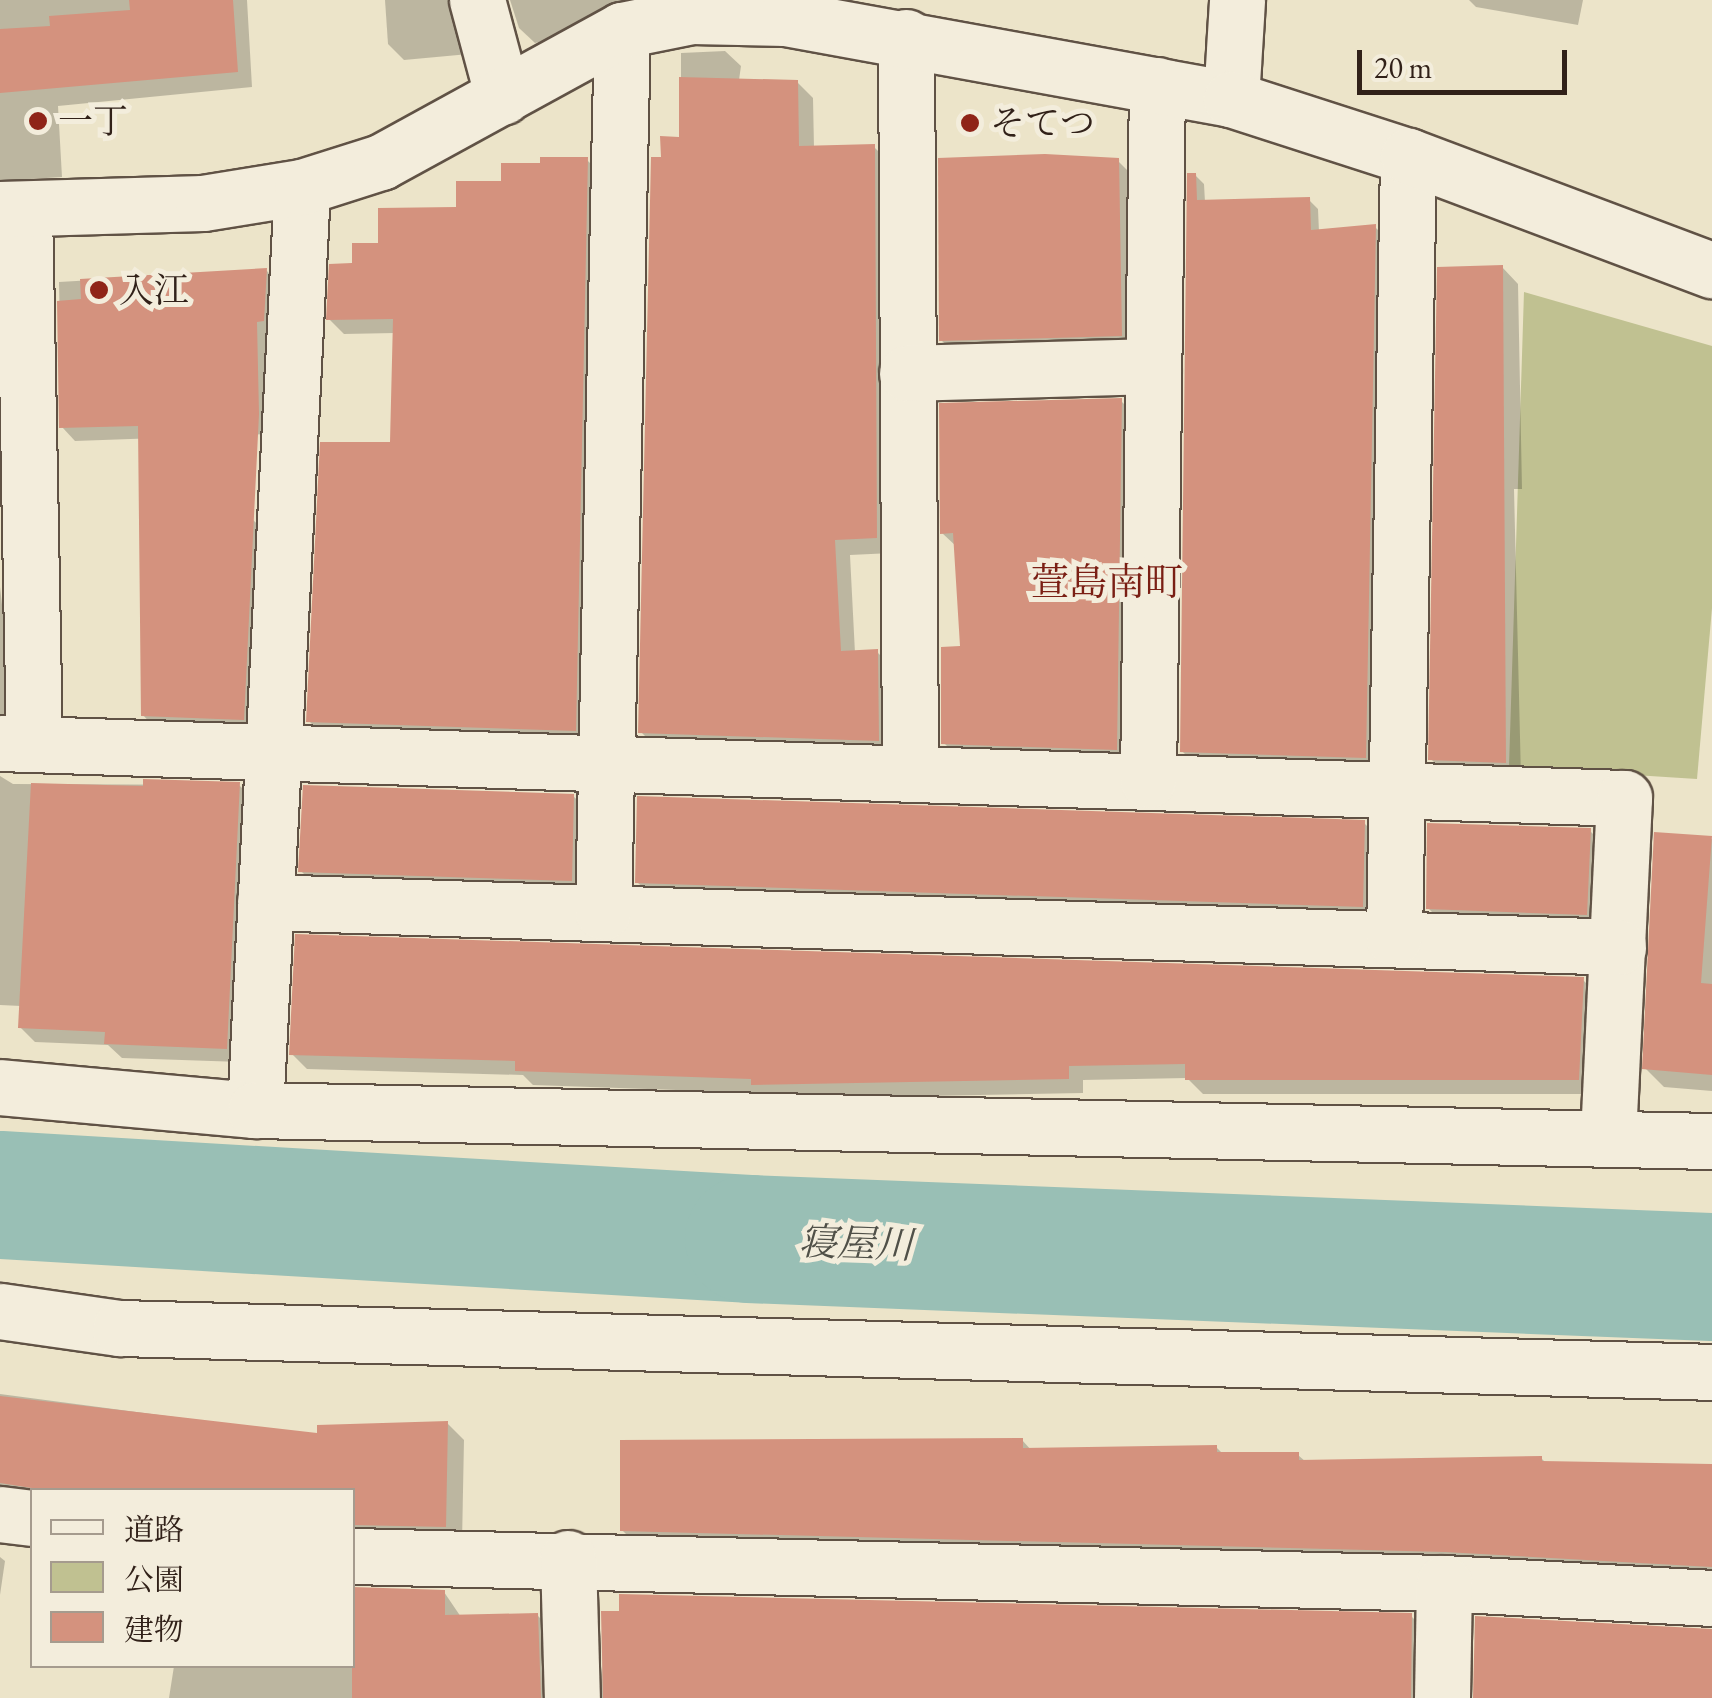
<!DOCTYPE html>
<meta charset="utf-8">
<style>
body{margin:0}
#map{position:relative;width:1712px;height:1698px;overflow:hidden;background:#ece4c9;font-family:"EB Garamond","Noto Serif JP",serif}
div>[style]{position:absolute}
.green>*{inset:0;background:#c0c191}
.shadow>*{inset:0;background:#0003}
.river>*{height:128px;margin:-64px;padding:0 64px;transform-origin:64px;border-radius:64px;background:#99bfb5}
.building>*{inset:0;background:#d4927e}
.roads{filter:drop-shadow(2px 0 #605245) drop-shadow(-2px 0 #605245) drop-shadow(0 2px #605245) drop-shadow(0 -2px #605245)}
.street>*{height:55px;margin:-27.5px;padding:0 27.5px;transform-origin:27.5px;border-radius:27.5px;background:#f3eddc}
.secondary>*{height:55px;margin:-27.5px;padding:0 27.5px;transform-origin:27.5px;border-radius:27.5px;background:#f3eddc}
.dots>*{width:28px;height:28px;translate:-50% -50%;box-sizing:border-box;border:5px solid #f3eddc;border-radius:50%}
span{translate:-50% -50%;white-space:nowrap;text-align:center;line-height:1.15;-webkit-text-stroke:10px #f3eddc;paint-order:stroke}
.poi-label{font-size:35px;color:#312119}
.left{translate:0 -50%;text-align:left}
.neighbourhood-label{font-size:38px;color:#7a1f14}
.water-label{font-size:38px;color:#505048;font-style:italic}
.legend{position:absolute;left:30px;top:1488px;width:325px;height:180px;box-sizing:border-box;background:#f3eddc;border:2px solid #a59b8e;margin:0;padding:12px 18px;list-style:none;font-size:30px;color:#312119}
.legend li{display:flex;align-items:center;gap:20px;height:50px}
.legend b{width:50px;border:2px solid #a59b8e}
.scale{position:absolute;left:1357px;top:50px;width:210px;height:45px;box-sizing:border-box;border:5px solid #312119;border-top:0;padding-left:12px;font-size:30px;line-height:35px;white-space:nowrap;color:#312119;-webkit-text-stroke:8px #f3eddc;paint-order:stroke}
</style>
<div id="map">
<div class="green">
<div style="clip-path:polygon(1524px 292px,1712px 346px,1712px 608px,1697px 779px,1509px 767px)"></div>
</div>
<div class="shadow">
<div style="clip-path:polygon(0 0,247px 0,252px 87px,58px 106px,62px 177px,0 181px)"></div>
<div style="clip-path:polygon(385px 0,470px 0,469px 54px,404px 60px,388px 44px)"></div>
<div style="clip-path:polygon(510px 0,691px 0,535px 43px,519px 28px)"></div>
<div style="clip-path:polygon(1469px 0,1583px 0,1578px 25px,1476px 7px)"></div>
<div style="clip-path:polygon(725px 51px,741px 66px,739px 80px,797px 82px,813px 98px,814px 148px,874px 147px,890px 163px,892px 553px,850px 555px,855px 653px,877px 652px,893px 668px,894px 756px,657px 748px,641px 732px,663px 159px,681px 140px,681px 53px)"></div>
<div style="clip-path:polygon(587px 160px,602px 175px,590px 745px,324px 736px,309px 721px,393px 445px,395px 333px,344px 334px,329px 319px,354px 266px,380px 246px,504px 183px)"></div>
<div style="clip-path:polygon(1118px 161px,1137px 180px,1140px 353px,960px 358px,941px 340px)"></div>
<div style="clip-path:polygon(1195px 175px,1204px 184px,1205px 202px,1309px 200px,1318px 209px,1319px 232px,1375px 227px,1384px 236px,1374px 766px,1191px 760px,1182px 751px)"></div>
<div style="clip-path:polygon(1502px 267px,1518px 284px,1522px 489px,1514px 489px,1521px 778px,1447px 775px,1431px 759px)"></div>
<div style="clip-path:polygon(266px 270px,279px 284px,271px 434px,75px 441px,62px 427px,59px 282px)"></div>
<div style="clip-path:polygon(1121px 401px,1139px 419px,1135px 767px,962px 761px,944px 743px,962px 648px,957px 547px,942px 533px)"></div>
<div style="clip-path:polygon(253px 520px,262px 528px,252px 728px,152px 725px,143px 715px)"></div>
<div style="clip-path:polygon(0 587px,16px 727px,0 735px)"></div>
<div style="clip-path:polygon(0 776px,13px 784px,239px 785px,254px 800px,241px 1062px,122px 1058px,108px 1045px,35px 1042px,20px 1027px,21px 1006px,0 1005px)"></div>
<div style="clip-path:polygon(573px 796px,588px 810px,586px 894px,315px 885px,301px 871px)"></div>
<div style="clip-path:polygon(1364px 823px,1379px 838px,1378px 921px,653px 897px,637px 882px)"></div>
<div style="clip-path:polygon(1590px 831px,1606px 847px,1603px 930px,1445px 925px,1428px 908px)"></div>
<div style="clip-path:polygon(1656px 835px,1712px 839px,1712px 1091px,1664px 1087px,1645px 1068px)"></div>
<div style="clip-path:polygon(1583px 980px,1598px 995px,1594px 1094px,1203px 1094px,1187px 1078px,1083px 1080px,1083px 1093px,769px 1099px,762px 1093px,533px 1085px,523px 1075px,307px 1069px,292px 1054px)"></div>
<div style="clip-path:polygon(0 1394px,319px 1436px,447px 1423px,464px 1440px,462px 1543px,352px 1547px,352px 1490px,32px 1490px,0 1507px)"></div>
<div style="clip-path:polygon(1022px 1440px,1032px 1451px,1216px 1447px,1224px 1455px,1298px 1455px,1306px 1462px,1541px 1458px,1547px 1464px,1712px 1466px,1712px 1581px,639px 1547px,622px 1530px)"></div>
<div style="clip-path:polygon(0 1557px,5px 1561px,0 1595px)"></div>
<div style="clip-path:polygon(444px 1592px,461px 1617px,537px 1615px,554px 1632px,556px 1698px,169px 1698px,174px 1666px,352px 1666px)"></div>
<div style="clip-path:polygon(603px 1614px,1411px 1616px,1428px 1633px,1429px 1698px,602px 1698px)"></div>
</div>
<div class="river">
<div style="left:0;top:1195px;width:750px;rotate:3.36deg"></div>
<div style="left:749px;top:1239px;width:964px;rotate:2.26deg"></div>
</div>
<div class="building">
<div style="clip-path:polygon(129px 0,233px 0,238px 72px,0 93px,0 29px,50px 26px,49px 16px,130px 10px)"></div>
<div style="clip-path:polygon(679px 77px,798px 80px,799px 146px,875px 144px,877px 538px,835px 540px,841px 651px,878px 649px,879px 741px,638px 733px,651px 157px,661px 157px,660px 136px,679px 137px)"></div>
<div style="clip-path:polygon(1045px 154px,1119px 158px,1122px 336px,939px 341px,938px 158px)"></div>
<div style="clip-path:polygon(540px 157px,588px 157px,576px 731px,306px 722px,320px 442px,390px 442px,393px 319px,326px 320px,329px 264px,352px 263px,352px 243px,378px 243px,378px 208px,456px 207px,456px 181px,501px 181px,501px 163px,540px 163px)"></div>
<div style="clip-path:polygon(1187px 173px,1196px 173px,1197px 200px,1310px 197px,1311px 230px,1376px 224px,1366px 758px,1180px 752px)"></div>
<div style="clip-path:polygon(1503px 265px,1506px 763px,1428px 760px,1437px 267px)"></div>
<div style="clip-path:polygon(267px 268px,264px 321px,257px 322px,259px 414px,244px 720px,141px 716px,138px 426px,59px 428px,57px 301px,81px 299px,80px 279px)"></div>
<div style="clip-path:polygon(1122px 398px,1117px 750px,941px 744px,941px 647px,960px 646px,953px 533px,940px 534px,939px 403px)"></div>
<div style="clip-path:polygon(143px 779px,240px 782px,227px 1049px,104px 1044px,105px 1032px,18px 1028px,31px 783px,143px 786px)"></div>
<div style="clip-path:polygon(303px 785px,574px 794px,572px 881px,298px 872px)"></div>
<div style="clip-path:polygon(637px 796px,1365px 820px,1363px 907px,635px 883px)"></div>
<div style="clip-path:polygon(1427px 823px,1591px 828px,1587px 915px,1426px 909px)"></div>
<div style="clip-path:polygon(1654px 832px,1712px 836px,1701px 983px,1712px 984px,1712px 1075px,1642px 1069px)"></div>
<div style="clip-path:polygon(295px 934px,1584px 977px,1579px 1080px,1185px 1080px,1185px 1064px,1069px 1066px,1069px 1079px,751px 1085px,751px 1079px,515px 1071px,515px 1061px,289px 1055px)"></div>
<div style="clip-path:polygon(0 1396px,317px 1433px,317px 1425px,448px 1421px,446px 1527px,352px 1525px,352px 1490px,45px 1490px,0 1483px)"></div>
<div style="clip-path:polygon(1023px 1438px,1023px 1448px,1217px 1445px,1217px 1452px,1299px 1452px,1299px 1460px,1542px 1456px,1542px 1461px,1712px 1464px,1712px 1567px,1445px 1552px,620px 1531px,620px 1440px)"></div>
<div style="clip-path:polygon(352px 1587px,445px 1590px,445px 1615px,538px 1613px,541px 1698px,352px 1698px)"></div>
<div style="clip-path:polygon(619px 1594px,1412px 1613px,1411px 1698px,603px 1698px,601px 1611px,619px 1611px)"></div>
<div style="clip-path:polygon(1475px 1616px,1712px 1629px,1712px 1698px,1473px 1698px)"></div>
</div>
<div class="roads">
<div class="street">
<div style="left:477px;top:0;width:100px;rotate:75deg"></div>
<div style="left:906px;top:37px;width:733px;rotate:89.69deg"></div>
<div style="left:1231px;top:99px;width:99px;rotate:-86.5deg"></div>
<div style="left:24px;top:209px;width:535px;rotate:88.93deg"></div>
<div style="left:907px;top:373px;width:246px;rotate:-1.6deg"></div>
<div style="left:0;top:743px;width:1625px;rotate:1.94deg"></div>
<div style="left:1624px;top:798px;width:339px;rotate:92.7deg"></div>
<div style="left:1148px;top:780px;width:695px;rotate:-89.26deg"></div>
<div style="left:265px;top:902px;width:1354px;rotate:1.9deg"></div>
<div style="left:603px;top:912px;width:882px;rotate:-88.77deg"></div>
<div style="left:1394px;top:938px;width:782px;rotate:-88.97deg"></div>
<div style="left:255px;top:1110px;width:924px;rotate:-87.08deg"></div>
<div style="left:0;top:1311px;width:121px;rotate:8.1deg"></div>
<div style="left:120px;top:1328px;width:1593px;rotate:1.58deg"></div>
<div style="left:0;top:1514px;width:32px;rotate:7deg"></div>
<div style="left:352px;top:1556px;width:1092px;rotate:1.42deg"></div>
<div style="left:1444px;top:1583px;width:268px;rotate:3.2deg"></div>
<div style="left:568px;top:1558px;width:140px;rotate:88.4deg"></div>
<div style="left:1442px;top:1698px;width:115px;rotate:-89deg"></div>
</div>
<div class="secondary">
<div style="left:0;top:209px;width:203px;rotate:-1.7deg"></div>
<div style="left:203px;top:203px;width:100px;rotate:-9.2deg"></div>
<div style="left:302px;top:187px;width:83px;rotate:-17.6deg"></div>
<div style="left:381px;top:162px;width:275px;rotate:-28.7deg"></div>
<div style="left:622px;top:30px;width:71px;rotate:-11.3deg"></div>
<div style="left:692px;top:16px;width:93px;rotate:1.2deg"></div>
<div style="left:785px;top:18px;width:453px;rotate:10.3deg"></div>
<div style="left:1231px;top:99px;width:186px;rotate:17.9deg"></div>
<div style="left:1408px;top:156px;width:325px;rotate:20.6deg"></div>
<div style="left:0;top:1087px;width:256px;rotate:5.2deg"></div>
<div style="left:255px;top:1110px;width:1457px;rotate:1.22deg"></div>
</div>
</div>
<div class="dots">
<div style="left:38px;top:121px;background:#8f2418"></div>
<div style="left:970px;top:123px;background:#8f2418"></div>
<div style="left:99px;top:290px;background:#8f2418"></div>
</div>
<div class="poi-label">
<span class="left" style="left:58px;top:121px">一丁</span>
<span class="left" style="left:990px;top:123px">そてつ</span>
<span class="left" style="left:119px;top:290px">入江</span>
</div>
<div class="neighbourhood-label">
<span style="left:1107px;top:582px">萱島南町</span>
</div>
<div class="water-label">
<span style="left:856px;top:1243px;rotate:2deg">寝屋川</span>
</div>
<ul class="legend">
<li><b style="height:12px;background:#f3eddc"></b>道路</li>
<li><b style="height:28px;background:#c0c191"></b>公園</li>
<li><b style="height:28px;background:#d4927e"></b>建物</li>
</ul>
<div class="scale">20 m</div>
</div>
